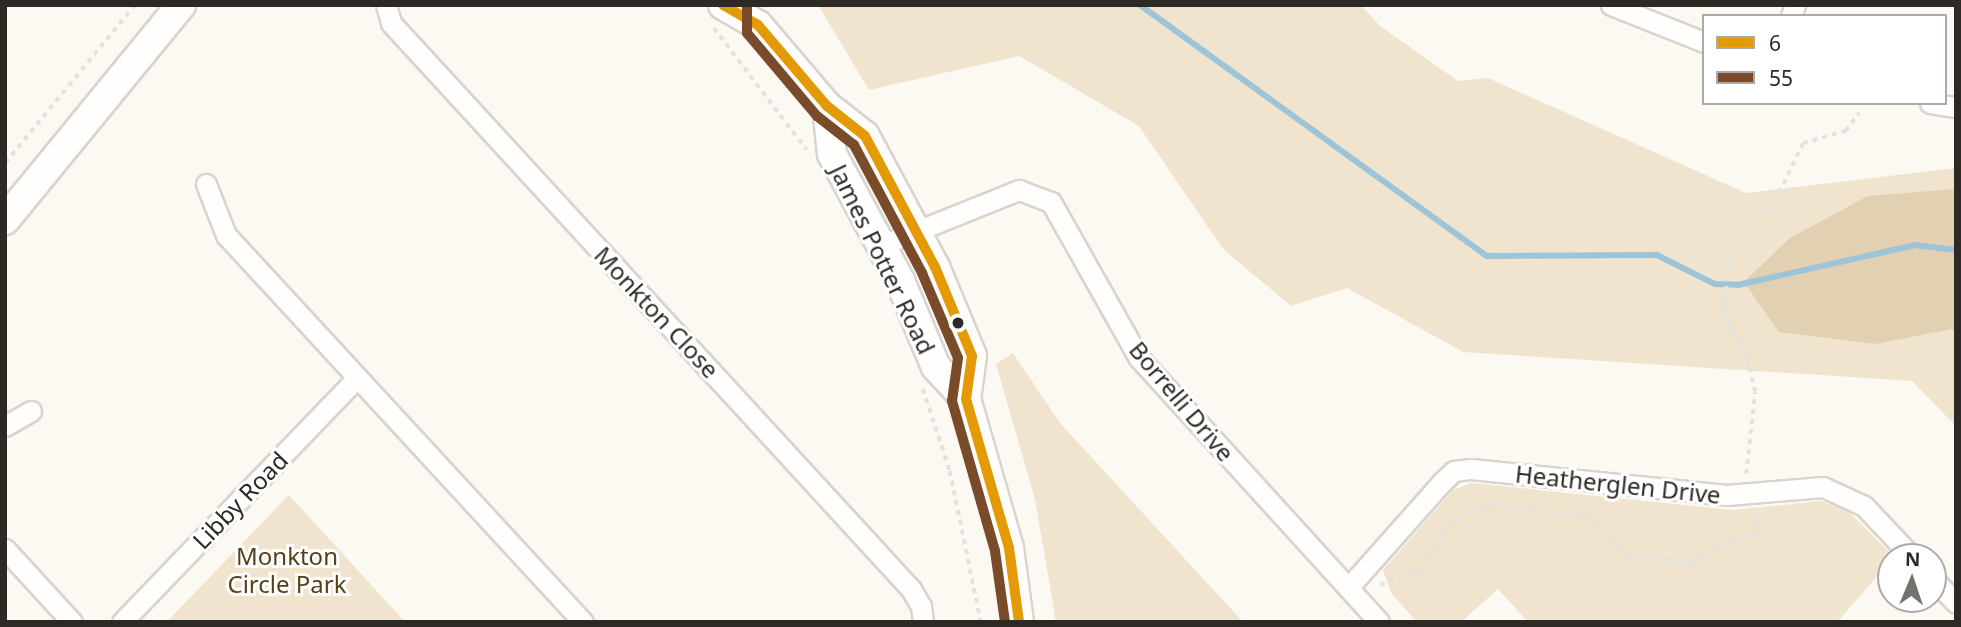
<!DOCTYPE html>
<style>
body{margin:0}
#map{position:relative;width:1961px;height:627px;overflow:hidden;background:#fcf8f2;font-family:"Noto Sans",sans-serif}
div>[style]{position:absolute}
.green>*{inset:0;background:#f0e4cf}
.forest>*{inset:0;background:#e2d0b2}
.stream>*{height:6px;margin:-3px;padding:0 3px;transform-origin:3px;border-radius:3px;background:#9ec4d8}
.path>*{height:3.5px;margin-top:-1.75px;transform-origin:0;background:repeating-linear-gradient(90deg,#e2e2e0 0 5px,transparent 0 10px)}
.roads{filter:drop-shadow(2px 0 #d8d4cf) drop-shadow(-2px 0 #d8d4cf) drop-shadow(0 2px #d8d4cf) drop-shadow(0 -2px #d8d4cf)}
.minor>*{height:19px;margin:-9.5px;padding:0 9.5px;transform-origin:9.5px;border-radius:9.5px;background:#fffefd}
.secondary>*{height:28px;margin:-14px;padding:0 14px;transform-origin:14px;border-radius:14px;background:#fffefd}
.bus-1>*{height:10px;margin:-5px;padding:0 5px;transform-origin:5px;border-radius:5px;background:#e39a04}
.bus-2>*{height:10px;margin:-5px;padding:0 5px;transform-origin:5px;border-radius:5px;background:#7a4b2a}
.dots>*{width:19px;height:19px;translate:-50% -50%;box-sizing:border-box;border:4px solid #fff;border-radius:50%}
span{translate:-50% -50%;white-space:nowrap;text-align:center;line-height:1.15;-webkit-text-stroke:6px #fff;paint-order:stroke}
.street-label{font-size:24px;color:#2d2a26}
.park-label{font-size:24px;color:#554019}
.frame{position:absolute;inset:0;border:7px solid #2d2a26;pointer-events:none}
.legend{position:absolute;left:1702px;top:14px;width:245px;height:91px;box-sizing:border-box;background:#fff;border:2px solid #abaaa8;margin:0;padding:9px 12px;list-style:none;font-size:21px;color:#2d2a26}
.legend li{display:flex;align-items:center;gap:14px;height:35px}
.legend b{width:35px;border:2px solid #abaaa8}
.north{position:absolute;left:1877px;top:543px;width:70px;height:70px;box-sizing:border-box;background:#fff;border:2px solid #abaaa8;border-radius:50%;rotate:2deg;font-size:19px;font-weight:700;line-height:28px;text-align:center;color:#2d2a26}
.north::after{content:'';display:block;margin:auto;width:24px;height:32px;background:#75726d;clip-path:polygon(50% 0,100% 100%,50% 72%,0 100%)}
</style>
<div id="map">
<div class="green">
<div style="clip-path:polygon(818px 5px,1361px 5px,1380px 26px,1458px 81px,1488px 78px,1746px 193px,1956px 168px,1956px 426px,1912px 381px,1463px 352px,1347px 288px,1291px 306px,1223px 249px,1139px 126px,1019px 56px,869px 90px)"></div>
<div style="clip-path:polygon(1013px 353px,1060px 423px,1243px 622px,1056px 622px,1035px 499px,996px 364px)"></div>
<div style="clip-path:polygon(1472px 483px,1733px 510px,1821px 501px,1848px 511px,1894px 557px,1837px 622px,1528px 622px,1498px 589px,1461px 622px,1417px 622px,1391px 593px,1383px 570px,1453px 490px)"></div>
<div style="clip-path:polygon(289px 495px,405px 622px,167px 622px,180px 608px)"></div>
</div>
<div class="forest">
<div style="clip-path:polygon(1956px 189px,1956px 334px,1952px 329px,1875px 344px,1779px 332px,1744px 282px,1790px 238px,1868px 196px)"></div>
</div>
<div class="stream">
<div style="left:1140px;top:5px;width:428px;rotate:35.9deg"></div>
<div style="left:1487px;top:256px;width:170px;rotate:-0.3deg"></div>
<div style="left:1657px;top:255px;width:65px;rotate:26.6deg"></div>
<div style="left:1715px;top:284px;width:23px;rotate:2deg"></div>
<div style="left:1738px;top:285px;width:181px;rotate:-12.7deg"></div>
<div style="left:1915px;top:245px;width:41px;rotate:7deg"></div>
</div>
<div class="path">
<div style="left:714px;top:28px;width:153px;rotate:52.7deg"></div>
<div style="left:5px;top:163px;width:205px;rotate:-50.6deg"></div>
<div style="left:923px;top:389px;width:86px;rotate:71.8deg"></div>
<div style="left:950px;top:471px;width:154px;rotate:78.4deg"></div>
<div style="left:1746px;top:474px;width:82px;rotate:-83.7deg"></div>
<div style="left:1755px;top:392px;width:32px;rotate:-103deg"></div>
<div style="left:1748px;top:361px;width:55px;rotate:-115.6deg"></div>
<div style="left:1724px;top:311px;width:50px;rotate:-85.4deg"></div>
<div style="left:1728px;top:261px;width:13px;rotate:-72deg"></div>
<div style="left:1732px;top:249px;width:73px;rotate:-50deg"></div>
<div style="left:1779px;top:193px;width:55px;rotate:-64.4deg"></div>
<div style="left:1803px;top:143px;width:44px;rotate:-15.9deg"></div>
<div style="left:1845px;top:131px;width:23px;rotate:-52deg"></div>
<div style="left:1380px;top:585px;width:47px;rotate:-21.1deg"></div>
<div style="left:1424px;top:568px;width:37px;rotate:-63deg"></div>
<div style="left:1441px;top:535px;width:40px;rotate:-41deg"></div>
<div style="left:1471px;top:509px;width:27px;rotate:-8deg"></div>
<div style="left:1498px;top:505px;width:94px;rotate:8deg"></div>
<div style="left:1591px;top:518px;width:51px;rotate:46.6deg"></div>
<div style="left:1626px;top:555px;width:64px;rotate:7.1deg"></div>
<div style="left:1690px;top:563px;width:36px;rotate:-30deg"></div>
<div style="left:1721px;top:545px;width:36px;rotate:-14deg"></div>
<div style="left:1756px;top:536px;width:24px;rotate:-81deg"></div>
</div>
<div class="roads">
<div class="minor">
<div style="left:386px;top:5px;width:19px;rotate:74deg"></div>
<div style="left:391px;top:23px;width:769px;rotate:47.43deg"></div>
<div style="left:911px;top:589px;width:20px;rotate:60deg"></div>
<div style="left:921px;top:606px;width:16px;rotate:83deg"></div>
<div style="left:1611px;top:5px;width:100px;rotate:21.7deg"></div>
<div style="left:1791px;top:16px;width:12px;rotate:-70deg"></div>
<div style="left:1930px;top:103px;width:26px;rotate:9deg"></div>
<div style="left:206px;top:184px;width:55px;rotate:68.6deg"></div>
<div style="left:226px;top:235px;width:527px;rotate:47.31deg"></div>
<div style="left:882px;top:245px;width:148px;rotate:-21.9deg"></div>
<div style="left:1019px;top:190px;width:34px;rotate:21deg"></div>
<div style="left:1051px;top:202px;width:179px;rotate:60.6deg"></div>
<div style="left:1139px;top:358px;width:357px;rotate:47.7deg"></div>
<div style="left:5px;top:426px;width:30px;rotate:-30deg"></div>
<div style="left:5px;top:549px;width:99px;rotate:47.5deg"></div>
<div style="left:1933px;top:579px;width:33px;rotate:46deg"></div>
<div style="left:1348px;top:588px;width:142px;rotate:-48.4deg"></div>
<div style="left:1442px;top:482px;width:16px;rotate:-43deg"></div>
<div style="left:1454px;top:471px;width:17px;rotate:-7deg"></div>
<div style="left:1471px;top:469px;width:257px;rotate:5.8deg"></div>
<div style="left:1727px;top:495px;width:96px;rotate:-4.8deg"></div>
<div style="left:1823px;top:487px;width:45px;rotate:24.9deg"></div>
<div style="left:1864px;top:506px;width:70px;rotate:46.7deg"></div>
<div style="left:122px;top:622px;width:339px;rotate:-46.1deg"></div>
</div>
<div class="secondary">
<div style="left:723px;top:5px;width:40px;rotate:29.7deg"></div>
<div style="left:758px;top:25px;width:106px;rotate:49.6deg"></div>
<div style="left:827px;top:106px;width:48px;rotate:38.3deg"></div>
<div style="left:865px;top:136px;width:149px;rotate:61.9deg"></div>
<div style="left:935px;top:267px;width:96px;rotate:67.4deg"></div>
<div style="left:972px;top:356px;width:43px;rotate:97.9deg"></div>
<div style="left:966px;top:399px;width:155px;rotate:73.9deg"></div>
<div style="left:1009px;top:548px;width:75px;rotate:82.3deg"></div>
<div style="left:827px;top:106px;width:48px;rotate:84.1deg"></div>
<div style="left:832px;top:154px;width:144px;rotate:61.8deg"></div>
<div style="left:900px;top:281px;width:93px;rotate:67.3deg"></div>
<div style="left:936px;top:367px;width:44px;rotate:46.8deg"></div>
<div style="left:5px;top:220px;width:278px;rotate:-50.7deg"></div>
</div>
</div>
<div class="bus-1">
<div style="left:723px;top:5px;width:40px;rotate:29.7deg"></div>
<div style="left:758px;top:25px;width:106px;rotate:49.6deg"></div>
<div style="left:827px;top:106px;width:48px;rotate:38.3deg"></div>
<div style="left:865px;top:136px;width:149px;rotate:61.9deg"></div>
<div style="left:935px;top:267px;width:96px;rotate:67.4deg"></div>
<div style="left:972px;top:356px;width:43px;rotate:97.9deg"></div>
<div style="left:966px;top:399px;width:155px;rotate:73.9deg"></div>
<div style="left:1009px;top:548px;width:75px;rotate:82.3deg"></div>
</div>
<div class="bus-2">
<div style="left:747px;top:5px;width:28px;rotate:90deg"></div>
<div style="left:747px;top:33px;width:109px;rotate:49.9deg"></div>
<div style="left:817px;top:116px;width:47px;rotate:38.1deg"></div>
<div style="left:854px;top:145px;width:145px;rotate:62deg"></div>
<div style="left:922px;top:273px;width:92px;rotate:67deg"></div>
<div style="left:958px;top:358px;width:43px;rotate:97.9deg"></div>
<div style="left:952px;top:401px;width:156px;rotate:74deg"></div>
<div style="left:995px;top:551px;width:72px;rotate:82deg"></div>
</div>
<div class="dots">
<div style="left:958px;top:323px;background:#2d2a26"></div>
</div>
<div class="street-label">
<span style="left:883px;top:259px;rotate:64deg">James Potter Road</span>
<span style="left:657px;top:312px;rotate:47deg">Monkton Close</span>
<span style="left:1182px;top:401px;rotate:50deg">Borrelli Drive</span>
<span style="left:1618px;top:484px;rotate:6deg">Heatherglen Drive</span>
<span style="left:240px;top:500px;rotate:-46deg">Libby Road</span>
</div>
<div class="park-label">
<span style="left:287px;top:570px">Monkton<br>Circle Park</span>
</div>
<div class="frame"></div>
<ul class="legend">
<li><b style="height:9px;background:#e39a04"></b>6</li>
<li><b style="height:9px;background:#7a4b2a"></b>55</li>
</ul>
<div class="north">N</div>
</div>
